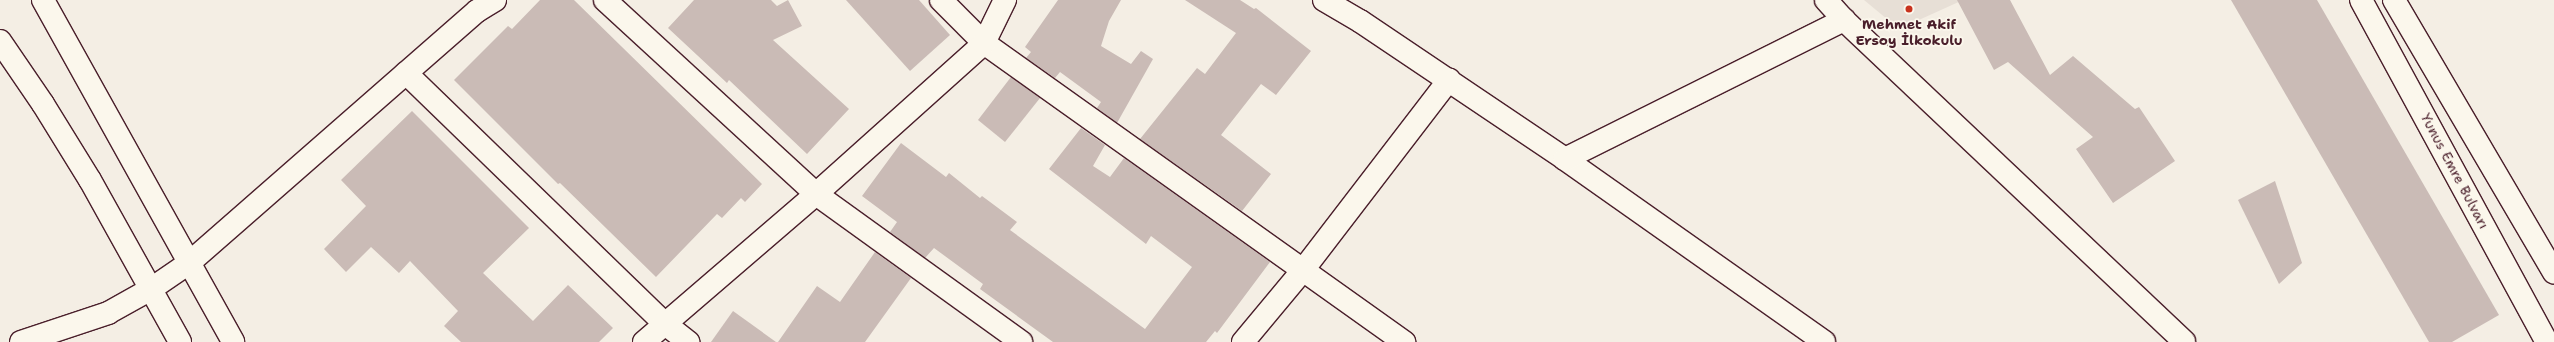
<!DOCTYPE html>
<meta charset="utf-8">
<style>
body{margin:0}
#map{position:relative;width:2554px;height:342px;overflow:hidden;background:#f4eee4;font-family:"Shantell Sans",sans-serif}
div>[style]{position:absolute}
.built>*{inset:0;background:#e7dfd6}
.building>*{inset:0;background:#cabbb6}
.roads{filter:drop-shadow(1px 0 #4a1f2b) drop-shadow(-1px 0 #4a1f2b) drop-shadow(0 1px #4a1f2b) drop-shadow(0 -1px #4a1f2b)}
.street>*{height:22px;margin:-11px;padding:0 11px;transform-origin:11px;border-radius:11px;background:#fbf7ec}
.secondary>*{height:22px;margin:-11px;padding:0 11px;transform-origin:11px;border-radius:11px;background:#fbf7ec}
.primary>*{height:22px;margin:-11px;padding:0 11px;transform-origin:11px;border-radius:11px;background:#fbf7ec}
.dots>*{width:11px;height:11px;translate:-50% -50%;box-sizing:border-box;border:2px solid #fbf7ec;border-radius:50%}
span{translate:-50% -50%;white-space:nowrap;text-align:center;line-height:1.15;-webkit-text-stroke:3.5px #fbf7ec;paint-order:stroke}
.poi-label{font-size:14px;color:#4a1f2b;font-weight:700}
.street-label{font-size:14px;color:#4a1f2b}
</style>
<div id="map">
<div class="built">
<div style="clip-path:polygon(1864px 0,1963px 0,1899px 29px)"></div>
</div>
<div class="building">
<div style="clip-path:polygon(540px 0,574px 0,762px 184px,745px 202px,741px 198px,722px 218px,717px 214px,656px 277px,560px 183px,558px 184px,454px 80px,508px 26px,512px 29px)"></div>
<div style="clip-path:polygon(694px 0,771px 0,777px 6px,788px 0,802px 26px,773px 40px,849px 109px,807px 154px,729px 80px,727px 83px,668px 28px)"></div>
<div style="clip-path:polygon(846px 0,919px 0,950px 35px,910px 71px)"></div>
<div style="clip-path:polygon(1058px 0,1121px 0,1109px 21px,1101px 46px,1131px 64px,1141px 51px,1153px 59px,1117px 123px,1097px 108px,1101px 102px,1060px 72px,1055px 78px,1026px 58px,1031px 52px,1025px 47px)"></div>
<div style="clip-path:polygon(1185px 0,1240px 0,1254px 9px,1256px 8px,1311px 51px,1276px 95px,1261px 84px,1221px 135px,1271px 174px,1242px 211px,1140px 139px,1197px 68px,1205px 74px,1236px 33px)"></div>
<div style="clip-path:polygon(1957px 0,2010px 0,2050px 75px,2073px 56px,2135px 109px,2139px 107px,2175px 161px,2113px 203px,2076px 149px,2093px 137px,2008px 62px,1994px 70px)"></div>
<div style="clip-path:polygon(2231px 0,2317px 0,2499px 315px,2452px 342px,2429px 342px)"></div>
<div style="clip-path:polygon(1011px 77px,1040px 98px,1005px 142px,978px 120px)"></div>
<div style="clip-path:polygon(412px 111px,529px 228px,483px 273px,533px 321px,568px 285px,613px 328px,599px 342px,461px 342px,444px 326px,458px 311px,410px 261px,399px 273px,371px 247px,346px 272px,324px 249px,366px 206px,341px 180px)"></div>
<div style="clip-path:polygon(1081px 128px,1105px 145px,1093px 166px,1110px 177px,1124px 158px,1270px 262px,1217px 333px,1215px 331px,1206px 342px,1053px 342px,980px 289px,983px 284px,934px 248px,925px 258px,890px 232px,897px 222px,862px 196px,901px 143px,946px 177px,949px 173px,980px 198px,982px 196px,1017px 222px,1010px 230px,1145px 329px,1192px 267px,1151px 236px,1146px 244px,1049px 169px)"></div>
<div style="clip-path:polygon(2275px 181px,2302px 263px,2279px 284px,2238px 200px)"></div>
<div style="clip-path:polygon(875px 252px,911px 278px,865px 342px,778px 342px,817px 286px,840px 302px)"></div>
<div style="clip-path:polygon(733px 311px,776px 342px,711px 342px)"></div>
</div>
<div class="roads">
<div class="street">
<div style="left:605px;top:0;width:287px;rotate:42.6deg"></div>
<div style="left:816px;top:194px;width:253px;rotate:35.8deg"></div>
<div style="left:941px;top:0;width:61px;rotate:45deg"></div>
<div style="left:984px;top:43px;width:516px;rotate:35.45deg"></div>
<div style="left:1324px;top:0;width:42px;rotate:30.3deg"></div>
<div style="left:1360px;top:21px;width:247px;rotate:33.9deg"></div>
<div style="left:1565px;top:159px;width:317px;rotate:35.2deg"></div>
<div style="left:1826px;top:0;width:27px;rotate:48deg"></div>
<div style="left:1844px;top:20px;width:468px;rotate:43.4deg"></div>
<div style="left:406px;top:73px;width:359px;rotate:44.1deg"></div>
<div style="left:664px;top:323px;width:31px;rotate:38deg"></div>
<div style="left:1565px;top:159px;width:312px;rotate:-26.5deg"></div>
<div style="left:21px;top:342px;width:92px;rotate:-18.4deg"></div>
<div style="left:108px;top:313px;width:49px;rotate:-29.2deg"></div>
<div style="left:151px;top:289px;width:46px;rotate:-34.4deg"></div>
<div style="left:189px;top:263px;width:383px;rotate:-41.2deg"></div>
<div style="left:477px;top:11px;width:21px;rotate:-31deg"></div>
<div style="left:644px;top:342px;width:227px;rotate:-40.7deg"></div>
<div style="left:816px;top:194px;width:226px;rotate:-41.9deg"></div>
<div style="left:984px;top:43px;width:48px;rotate:-64deg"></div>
<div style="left:1243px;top:342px;width:94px;rotate:-50.2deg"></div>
<div style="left:1303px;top:270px;width:240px;rotate:-52.5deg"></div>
</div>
<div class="secondary">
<div style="left:43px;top:0;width:391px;rotate:60.9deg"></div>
<div style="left:0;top:41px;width:76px;rotate:55.7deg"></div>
<div style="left:43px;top:104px;width:89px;rotate:58.3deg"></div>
<div style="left:90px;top:180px;width:185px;rotate:60.9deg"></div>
</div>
<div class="primary">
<div style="left:2361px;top:0;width:389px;rotate:61.5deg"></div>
<div style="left:2394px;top:0;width:316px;rotate:59.6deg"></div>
</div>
</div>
<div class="dots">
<div style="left:1909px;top:9px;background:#c8321e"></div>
</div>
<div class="poi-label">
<span style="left:1909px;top:32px">Mehmet Akif<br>Ersoy İlkokulu</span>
</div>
<div class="street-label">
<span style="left:2455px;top:171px;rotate:62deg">Yunus Emre Bulvarı</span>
</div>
</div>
